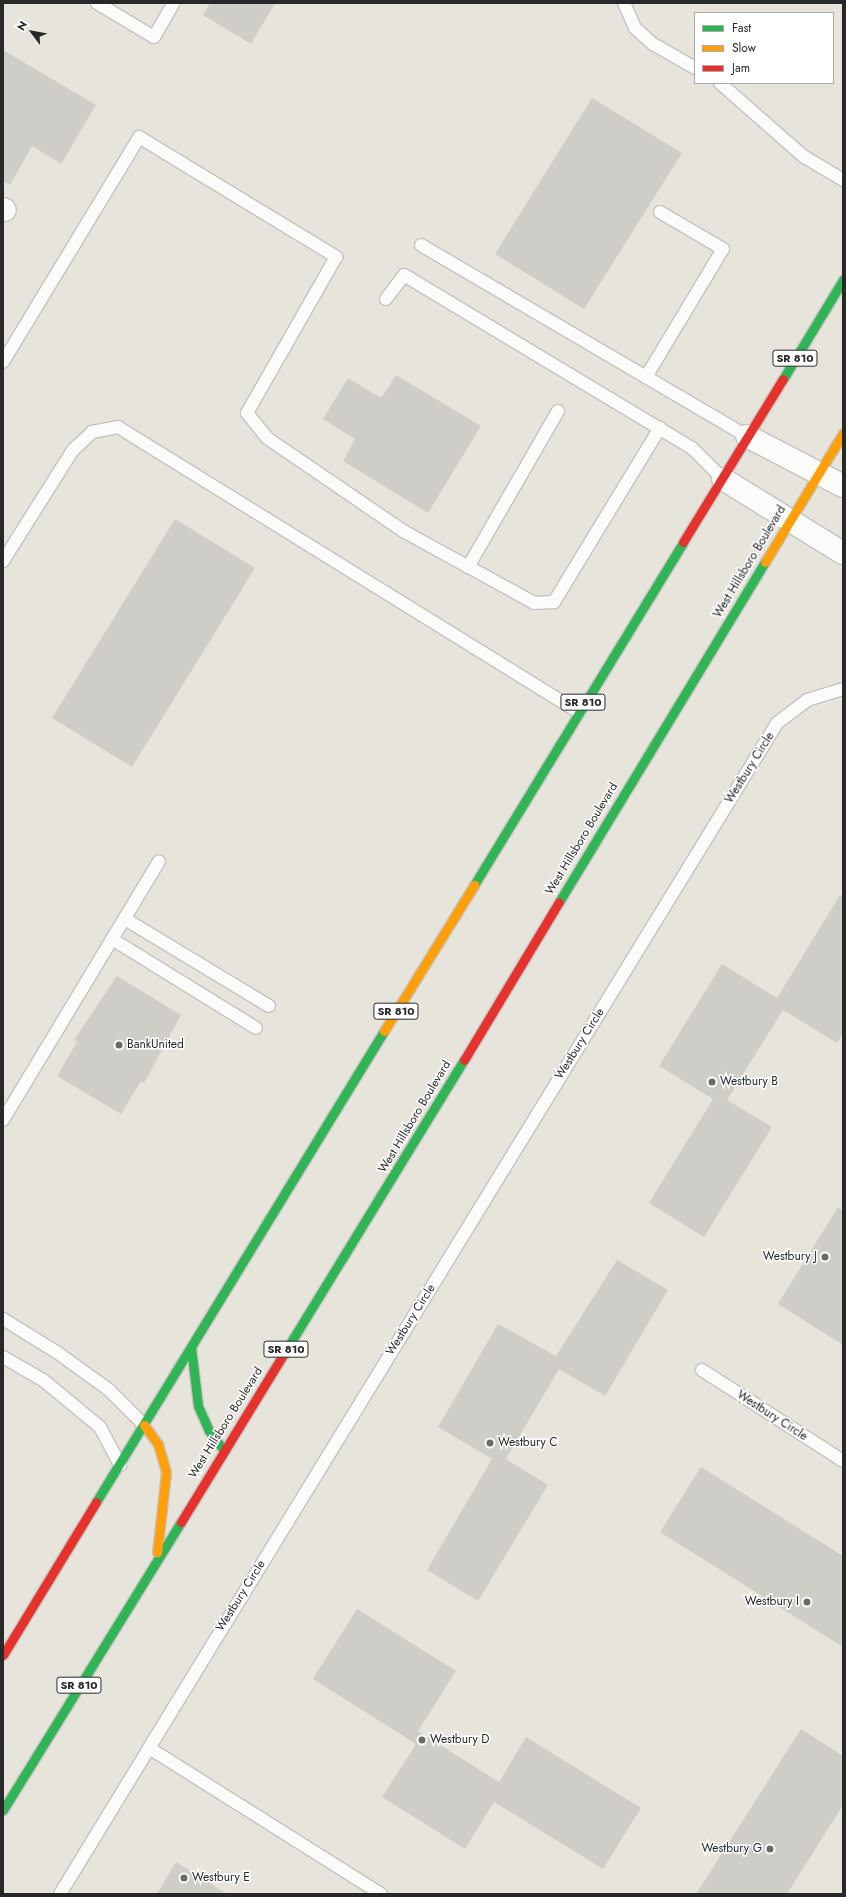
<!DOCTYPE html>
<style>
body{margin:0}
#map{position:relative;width:846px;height:1897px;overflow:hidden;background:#e7e4dc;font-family:Jost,sans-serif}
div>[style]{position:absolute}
.building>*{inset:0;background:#cfcdc8}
.roads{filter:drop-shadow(1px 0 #c4c3c2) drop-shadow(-1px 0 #c4c3c2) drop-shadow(0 1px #c4c3c2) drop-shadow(0 -1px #c4c3c2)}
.lane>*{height:12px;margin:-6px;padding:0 6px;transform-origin:6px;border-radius:6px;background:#fbfbfa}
.street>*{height:22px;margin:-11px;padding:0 11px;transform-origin:11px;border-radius:11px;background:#fbfbfa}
.fast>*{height:9px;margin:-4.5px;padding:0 4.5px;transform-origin:4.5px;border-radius:4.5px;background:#30b455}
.slow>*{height:9px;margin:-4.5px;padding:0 4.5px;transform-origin:4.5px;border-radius:4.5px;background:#ff9f0a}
.jam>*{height:9px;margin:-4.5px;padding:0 4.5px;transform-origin:4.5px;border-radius:4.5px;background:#e5322d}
.dots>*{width:11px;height:11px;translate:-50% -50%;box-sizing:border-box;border:2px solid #fff;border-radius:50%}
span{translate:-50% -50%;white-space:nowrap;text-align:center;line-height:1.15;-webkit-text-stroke:3px #fff;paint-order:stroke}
.shield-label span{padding:1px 3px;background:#fff;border:1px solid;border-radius:3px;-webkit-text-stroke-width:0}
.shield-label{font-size:11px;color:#282828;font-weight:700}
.street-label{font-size:12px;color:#282828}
.poi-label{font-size:12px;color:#282828}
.left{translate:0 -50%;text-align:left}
.right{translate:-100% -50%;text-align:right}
.frame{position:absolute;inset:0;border:4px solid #282828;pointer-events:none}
.legend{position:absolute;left:694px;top:12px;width:140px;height:72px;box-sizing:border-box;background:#fff;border:1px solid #a9a9a9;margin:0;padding:5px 7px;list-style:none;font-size:12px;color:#282828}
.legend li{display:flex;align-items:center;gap:8px;height:20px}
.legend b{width:20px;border:1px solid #a9a9a9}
.north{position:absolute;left:12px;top:12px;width:40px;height:40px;-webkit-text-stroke:3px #fff;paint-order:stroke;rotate:302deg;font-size:11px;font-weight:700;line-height:16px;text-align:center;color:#282828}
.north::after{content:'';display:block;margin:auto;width:14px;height:18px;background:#282828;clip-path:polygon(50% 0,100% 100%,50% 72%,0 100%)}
</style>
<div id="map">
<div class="building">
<div style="clip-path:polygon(210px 3px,275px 3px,251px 44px,203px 15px)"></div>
<div style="clip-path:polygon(3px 50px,96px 105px,61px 164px,32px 146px,10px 185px,3px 181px)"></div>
<div style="clip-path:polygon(592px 98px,682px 153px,584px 309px,495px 254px)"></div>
<div style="clip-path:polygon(396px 375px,481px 426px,428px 513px,343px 461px,355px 439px,323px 419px,348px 378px,381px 398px)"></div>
<div style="clip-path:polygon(175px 519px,255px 568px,132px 767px,52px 718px)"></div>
<div style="clip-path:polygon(840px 895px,843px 897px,843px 1034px,837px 1043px,783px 1010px,727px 1100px,772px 1127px,704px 1237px,649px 1203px,713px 1099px,659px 1066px,722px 964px,777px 998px)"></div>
<div style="clip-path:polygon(117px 976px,181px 1015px,144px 1083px,141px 1081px,121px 1114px,57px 1076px,77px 1042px,74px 1040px)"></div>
<div style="clip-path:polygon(838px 1207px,843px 1211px,843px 1345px,778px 1304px)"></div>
<div style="clip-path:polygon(617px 1260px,668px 1290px,605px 1396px,559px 1369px,506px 1459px,548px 1485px,478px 1601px,427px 1570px,492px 1459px,438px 1427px,498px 1324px,556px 1356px)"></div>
<div style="clip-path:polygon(701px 1467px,843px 1556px,843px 1647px,660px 1532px)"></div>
<div style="clip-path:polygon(357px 1609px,456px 1671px,418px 1731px,499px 1782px,526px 1737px,641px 1808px,603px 1869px,494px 1802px,465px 1849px,382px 1797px,416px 1744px,313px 1679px)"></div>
<div style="clip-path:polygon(801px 1729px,843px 1756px,843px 1805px,787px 1894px,696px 1894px)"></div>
<div style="clip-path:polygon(176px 1862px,227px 1894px,157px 1894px)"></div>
</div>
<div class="roads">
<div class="lane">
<div style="left:97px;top:3px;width:66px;rotate:30.8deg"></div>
<div style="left:154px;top:37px;width:39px;rotate:-60deg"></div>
<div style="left:624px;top:3px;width:27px;rotate:66deg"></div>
<div style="left:635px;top:28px;width:24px;rotate:42deg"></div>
<div style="left:653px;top:44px;width:48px;rotate:29.7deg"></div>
<div style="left:720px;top:83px;width:111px;rotate:41.3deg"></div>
<div style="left:803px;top:156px;width:47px;rotate:31deg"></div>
<div style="left:421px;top:245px;width:378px;rotate:30.4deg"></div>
<div style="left:386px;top:299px;width:30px;rotate:-53deg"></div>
<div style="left:404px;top:275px;width:336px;rotate:31deg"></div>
<div style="left:692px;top:448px;width:44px;rotate:45deg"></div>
<div style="left:3px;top:362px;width:263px;rotate:-58.8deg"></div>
<div style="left:139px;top:137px;width:231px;rotate:31.3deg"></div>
<div style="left:336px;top:257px;width:180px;rotate:119.7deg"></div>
<div style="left:247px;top:413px;width:32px;rotate:51deg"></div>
<div style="left:267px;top:438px;width:167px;rotate:34.3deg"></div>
<div style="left:405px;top:532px;width:147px;rotate:28.8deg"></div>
<div style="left:534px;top:603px;width:20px;rotate:-3deg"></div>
<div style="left:554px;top:602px;width:204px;rotate:-58.7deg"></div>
<div style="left:646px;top:377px;width:149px;rotate:-59deg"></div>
<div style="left:723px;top:249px;width:73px;rotate:-149.6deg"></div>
<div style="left:3px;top:561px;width:131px;rotate:-57.8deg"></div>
<div style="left:73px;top:450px;width:26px;rotate:-43deg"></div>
<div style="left:92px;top:432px;width:26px;rotate:-11deg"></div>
<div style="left:118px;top:427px;width:540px;rotate:31.75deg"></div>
<div style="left:468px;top:567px;width:180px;rotate:-60deg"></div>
<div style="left:125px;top:919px;width:168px;rotate:31.1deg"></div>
<div style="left:112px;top:939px;width:169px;rotate:31.7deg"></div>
<div style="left:3px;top:1120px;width:302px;rotate:-58.9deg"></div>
<div style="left:3px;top:1319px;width:65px;rotate:31.7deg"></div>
<div style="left:58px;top:1353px;width:62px;rotate:35.8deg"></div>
<div style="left:108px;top:1389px;width:51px;rotate:45deg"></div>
<div style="left:3px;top:1357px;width:46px;rotate:29.9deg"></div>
<div style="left:43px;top:1380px;width:74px;rotate:39.5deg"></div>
<div style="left:100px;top:1427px;width:43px;rotate:62.2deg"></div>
<div style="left:702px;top:1370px;width:168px;rotate:32.8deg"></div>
<div style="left:60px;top:1894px;width:171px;rotate:-58.6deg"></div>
<div style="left:381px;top:1894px;width:274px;rotate:-147.8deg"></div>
<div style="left:149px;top:1748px;width:1202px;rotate:-58.5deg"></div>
<div style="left:777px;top:723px;width:38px;rotate:-37deg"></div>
<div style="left:807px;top:700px;width:38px;rotate:-17deg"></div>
</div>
<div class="street">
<div style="left:3px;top:209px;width:2px;rotate:27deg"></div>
<div style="left:747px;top:436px;width:108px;rotate:27.5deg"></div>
<div style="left:723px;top:479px;width:141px;rotate:31.7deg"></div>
</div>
<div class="fast">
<div style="left:783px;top:379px;width:116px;rotate:-58.8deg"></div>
<div style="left:474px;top:885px;width:402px;rotate:-58.6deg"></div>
<div style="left:559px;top:902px;width:398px;rotate:-58.8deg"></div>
<div style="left:191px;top:1347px;width:59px;rotate:83.2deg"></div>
<div style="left:198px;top:1406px;width:27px;rotate:66deg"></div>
<div style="left:209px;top:1431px;width:24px;rotate:52deg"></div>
<div style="left:283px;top:1355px;width:346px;rotate:-58.5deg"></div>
<div style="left:96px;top:1502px;width:552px;rotate:-58.56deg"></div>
<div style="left:3px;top:1810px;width:339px;rotate:-58.3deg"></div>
</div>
<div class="slow">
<div style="left:765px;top:562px;width:151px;rotate:-58.8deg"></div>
<div style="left:384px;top:1031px;width:172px;rotate:-58.3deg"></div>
<div style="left:144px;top:1425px;width:24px;rotate:54deg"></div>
<div style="left:158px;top:1444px;width:29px;rotate:74deg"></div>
<div style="left:166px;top:1472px;width:81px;rotate:96.3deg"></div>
</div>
<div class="jam">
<div style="left:683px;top:542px;width:191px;rotate:-58.5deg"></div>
<div style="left:464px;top:1060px;width:184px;rotate:-59deg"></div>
<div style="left:181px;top:1522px;width:196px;rotate:-58.6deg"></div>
<div style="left:3px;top:1655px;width:179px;rotate:-58.7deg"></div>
</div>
</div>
<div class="dots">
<div style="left:119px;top:1045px;background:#6b6a67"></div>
<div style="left:712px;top:1082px;background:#6b6a67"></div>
<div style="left:825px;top:1257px;background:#6b6a67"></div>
<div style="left:490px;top:1443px;background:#6b6a67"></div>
<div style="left:807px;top:1602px;background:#6b6a67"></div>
<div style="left:422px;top:1740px;background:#6b6a67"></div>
<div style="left:770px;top:1849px;background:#6b6a67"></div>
<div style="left:184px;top:1878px;background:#6b6a67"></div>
</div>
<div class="shield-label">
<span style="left:795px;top:358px">SR 810</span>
<span style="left:583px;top:702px">SR 810</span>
<span style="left:396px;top:1011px">SR 810</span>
<span style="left:286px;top:1349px">SR 810</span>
<span style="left:79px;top:1685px">SR 810</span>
</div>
<div class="street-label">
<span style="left:750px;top:562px;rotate:-59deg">West Hillsboro Boulevard</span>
<span style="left:750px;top:768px;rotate:-58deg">Westbury Circle</span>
<span style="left:582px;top:839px;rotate:-59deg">West Hillsboro Boulevard</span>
<span style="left:580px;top:1044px;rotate:-58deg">Westbury Circle</span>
<span style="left:415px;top:1117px;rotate:-59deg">West Hillsboro Boulevard</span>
<span style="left:411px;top:1320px;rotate:-58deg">Westbury Circle</span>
<span style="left:772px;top:1416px;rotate:33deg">Westbury Circle</span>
<span style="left:226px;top:1423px;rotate:-58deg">West Hillsboro Boulevard</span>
<span style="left:241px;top:1596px;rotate:-58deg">Westbury Circle</span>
</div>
<div class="poi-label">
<span class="left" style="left:127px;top:1045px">BankUnited</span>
<span class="left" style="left:720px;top:1082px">Westbury B</span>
<span class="right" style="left:817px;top:1257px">Westbury J</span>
<span class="left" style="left:498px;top:1443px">Westbury C</span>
<span class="right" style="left:799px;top:1602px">Westbury I</span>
<span class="left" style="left:430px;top:1740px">Westbury D</span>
<span class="right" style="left:762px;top:1849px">Westbury G</span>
<span class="left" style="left:192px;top:1878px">Westbury E</span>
</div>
<div class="frame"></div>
<ul class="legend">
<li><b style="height:5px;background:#30b455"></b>Fast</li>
<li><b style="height:5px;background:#ff9f0a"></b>Slow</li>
<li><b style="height:5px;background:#e5322d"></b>Jam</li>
</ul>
<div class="north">N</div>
</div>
